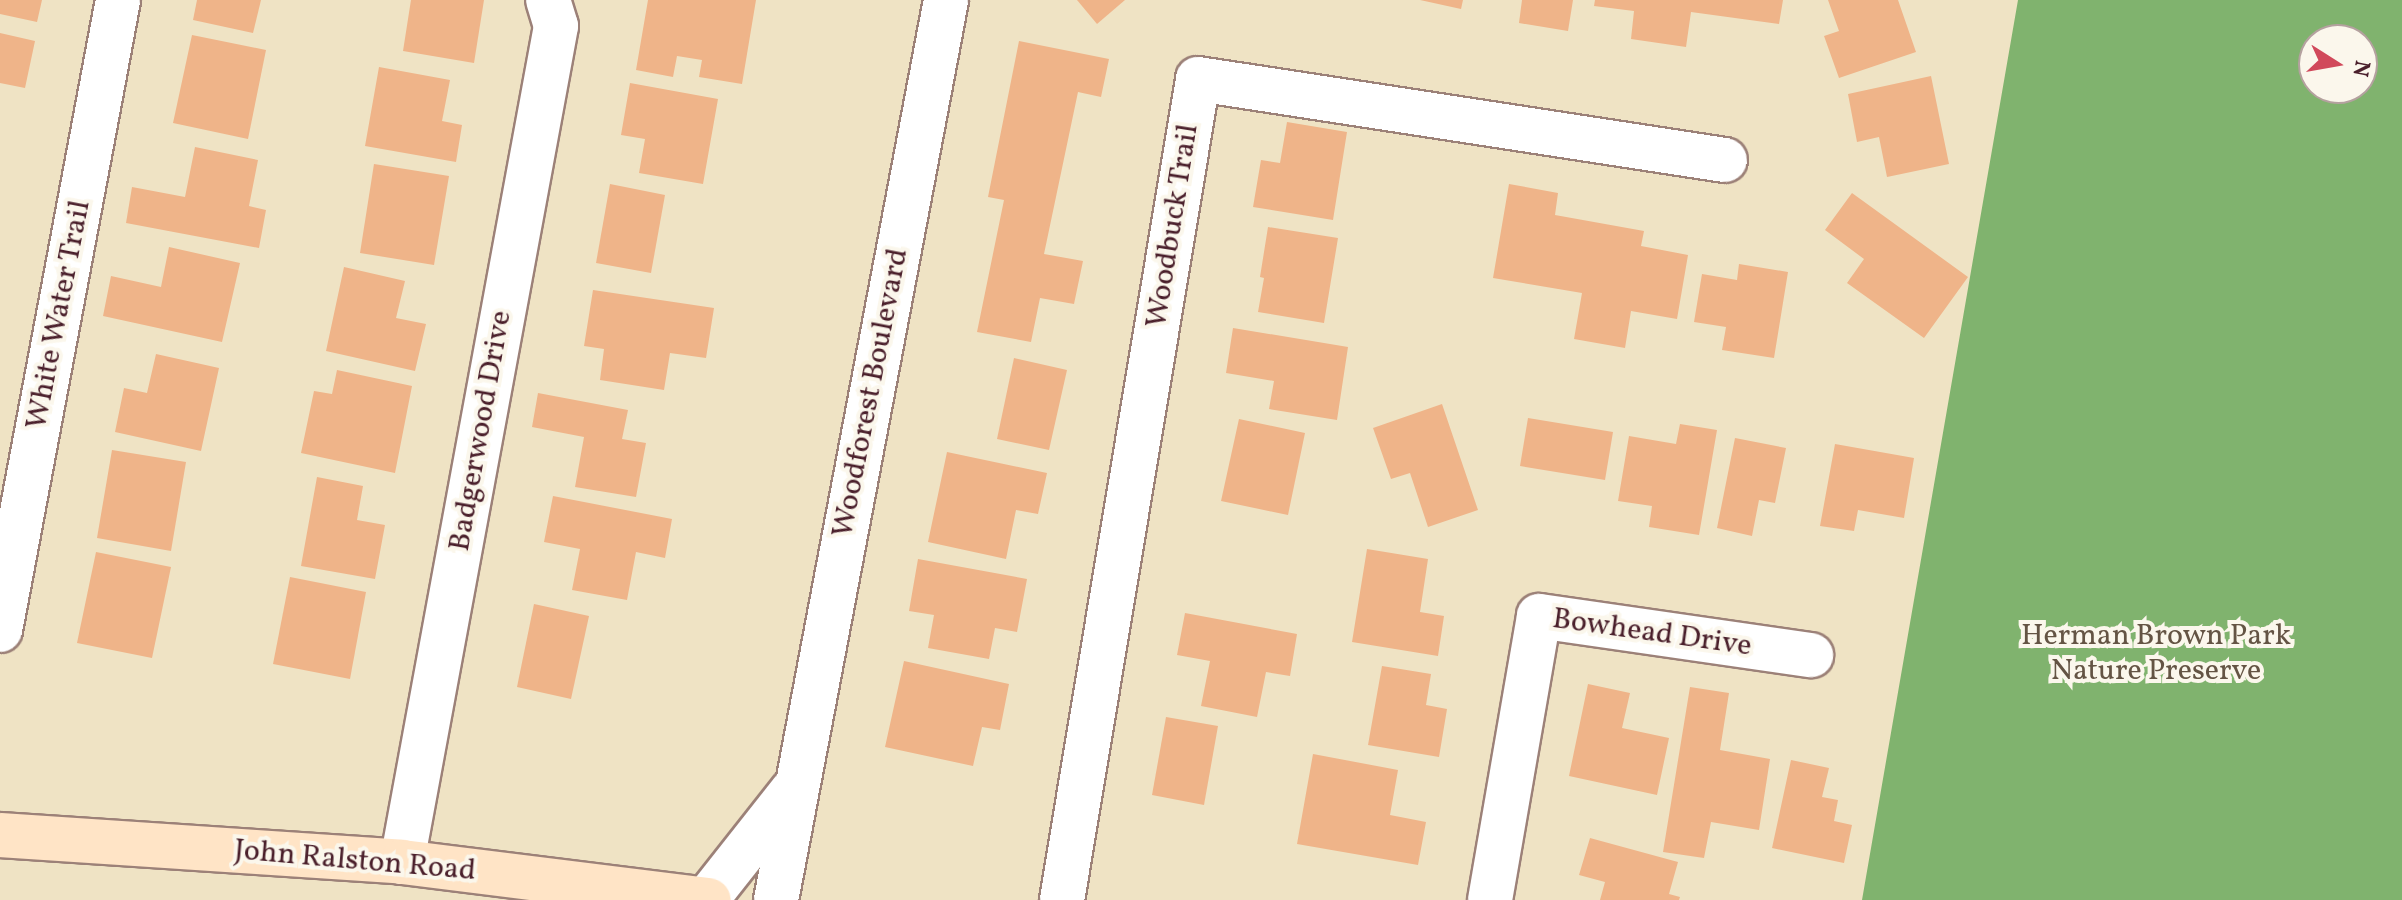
<!DOCTYPE html>
<style>
body{margin:0}
#map{position:relative;width:2402px;height:900px;overflow:hidden;background:#efe3c4;font-family:Vollkorn,serif}
div>[style]{position:absolute}
.forest>*{inset:0;background:#80b36e}
.building>*{inset:0;background:#efb489}
.roads{filter:drop-shadow(2px 0 #9c8178) drop-shadow(-2px 0 #9c8178) drop-shadow(0 2px #9c8178) drop-shadow(0 -2px #9c8178)}
.street>*{height:44px;margin:-22px;padding:0 22px;transform-origin:22px;border-radius:22px;background:#fff}
.secondary>*{height:44px;margin:-22px;padding:0 22px;transform-origin:22px;border-radius:22px;background:#ffe4c6}
span{translate:-50% -50%;white-space:nowrap;text-align:center;line-height:1.15;-webkit-text-stroke:8px #fbf7ec;paint-order:stroke}
.street-label{font-size:30px;color:#4a1f2b}
.park-label{font-size:30px;color:#645444}
.north{position:absolute;left:2298px;top:24px;width:80px;height:80px;box-sizing:border-box;background:#fbf7ec;border:2px solid #b4a19f;border-radius:50%;rotate:101deg;font-size:22px;font-weight:700;line-height:32px;text-align:center;color:#4a1f2b}
.north::after{content:'';display:block;margin:auto;width:28px;height:36px;background:#d1495b;clip-path:polygon(50% 0,100% 100%,50% 72%,0 100%)}
</style>
<div id="map">
<div class="forest">
<div style="clip-path:polygon(evenodd,2018px 0,2402px 0,2402px 900px,1862px 900px,2018px 0,2314px 40px,2362px 40px,2362px 88px,2314px 88px,2314px 40px)"></div>
</div>
<div class="building">
<div style="clip-path:polygon(0 0,42px 0,37px 22px,0 14px)"></div>
<div style="clip-path:polygon(197px 0,261px 0,253px 33px,193px 20px)"></div>
<div style="clip-path:polygon(411px 0,484px 0,474px 63px,403px 51px)"></div>
<div style="clip-path:polygon(648px 0,756px 0,742px 84px,699px 77px,702px 60px,677px 56px,673px 77px,636px 70px)"></div>
<div style="clip-path:polygon(1077px 0,1125px 0,1097px 24px)"></div>
<div style="clip-path:polygon(1420px 0,1463px 0,1461px 9px)"></div>
<div style="clip-path:polygon(1522px 0,1573px 0,1568px 31px,1519px 23px)"></div>
<div style="clip-path:polygon(1595px 0,1783px 0,1779px 24px,1691px 12px,1686px 47px,1631px 39px,1634px 11px,1594px 6px)"></div>
<div style="clip-path:polygon(1828px 0,1898px 0,1916px 52px,1839px 78px,1824px 36px,1839px 31px)"></div>
<div style="clip-path:polygon(0 33px,35px 41px,25px 88px,0 83px)"></div>
<div style="clip-path:polygon(192px 35px,266px 50px,248px 139px,173px 123px)"></div>
<div style="clip-path:polygon(1019px 41px,1109px 59px,1101px 97px,1078px 92px,1044px 254px,1083px 261px,1074px 304px,1040px 298px,1031px 342px,977px 332px,1004px 200px,988px 197px)"></div>
<div style="clip-path:polygon(379px 67px,450px 80px,442px 121px,462px 125px,456px 162px,365px 146px)"></div>
<div style="clip-path:polygon(1931px 76px,1949px 164px,1887px 177px,1879px 137px,1857px 142px,1848px 94px)"></div>
<div style="clip-path:polygon(630px 83px,718px 99px,703px 184px,639px 173px,645px 139px,621px 135px)"></div>
<div style="clip-path:polygon(1287px 122px,1347px 132px,1333px 220px,1253px 207px,1261px 160px,1280px 163px)"></div>
<div style="clip-path:polygon(195px 147px,258px 160px,249px 206px,266px 210px,259px 248px,126px 223px,132px 187px,185px 197px)"></div>
<div style="clip-path:polygon(374px 164px,449px 176px,434px 265px,360px 253px)"></div>
<div style="clip-path:polygon(610px 184px,665px 195px,651px 273px,596px 263px)"></div>
<div style="clip-path:polygon(1509px 184px,1558px 193px,1555px 215px,1644px 231px,1641px 246px,1688px 255px,1677px 319px,1631px 311px,1625px 348px,1574px 339px,1582px 293px,1493px 278px)"></div>
<div style="clip-path:polygon(1852px 193px,1968px 277px,1924px 338px,1847px 283px,1864px 259px,1825px 230px)"></div>
<div style="clip-path:polygon(1268px 227px,1338px 238px,1324px 323px,1258px 312px,1264px 278px,1260px 277px)"></div>
<div style="clip-path:polygon(169px 247px,240px 263px,222px 342px,103px 316px,111px 276px,161px 287px)"></div>
<div style="clip-path:polygon(1739px 264px,1788px 272px,1774px 358px,1722px 350px,1726px 327px,1694px 322px,1702px 274px,1737px 280px)"></div>
<div style="clip-path:polygon(344px 267px,405px 281px,396px 318px,426px 324px,415px 371px,326px 351px)"></div>
<div style="clip-path:polygon(593px 290px,714px 308px,706px 358px,670px 353px,664px 390px,600px 380px,604px 349px,584px 346px)"></div>
<div style="clip-path:polygon(1233px 328px,1348px 347px,1337px 420px,1269px 409px,1274px 381px,1226px 373px)"></div>
<div style="clip-path:polygon(156px 354px,219px 368px,201px 451px,115px 432px,124px 388px,147px 393px)"></div>
<div style="clip-path:polygon(1014px 358px,1067px 370px,1049px 450px,997px 439px)"></div>
<div style="clip-path:polygon(337px 370px,412px 386px,395px 473px,301px 453px,314px 391px,332px 394px)"></div>
<div style="clip-path:polygon(538px 393px,628px 410px,622px 439px,646px 443px,636px 497px,575px 487px,584px 437px,532px 427px)"></div>
<div style="clip-path:polygon(1442px 404px,1478px 510px,1428px 527px,1410px 473px,1391px 479px,1373px 428px)"></div>
<div style="clip-path:polygon(1528px 418px,1613px 432px,1605px 480px,1520px 466px)"></div>
<div style="clip-path:polygon(1239px 419px,1305px 433px,1288px 515px,1221px 501px)"></div>
<div style="clip-path:polygon(1680px 424px,1717px 430px,1699px 535px,1649px 527px,1652px 506px,1618px 501px,1629px 436px,1676px 444px)"></div>
<div style="clip-path:polygon(1735px 438px,1786px 448px,1775px 503px,1759px 500px,1752px 536px,1717px 528px)"></div>
<div style="clip-path:polygon(1835px 444px,1914px 458px,1904px 518px,1858px 510px,1854px 531px,1820px 526px)"></div>
<div style="clip-path:polygon(112px 450px,186px 462px,171px 551px,97px 538px)"></div>
<div style="clip-path:polygon(947px 452px,1047px 473px,1038px 514px,1016px 510px,1006px 559px,928px 542px)"></div>
<div style="clip-path:polygon(317px 477px,363px 486px,357px 520px,385px 525px,375px 579px,301px 566px)"></div>
<div style="clip-path:polygon(553px 496px,672px 519px,665px 558px,636px 552px,627px 600px,572px 590px,580px 549px,544px 542px)"></div>
<div style="clip-path:polygon(1367px 549px,1428px 559px,1420px 612px,1444px 616px,1438px 656px,1352px 642px)"></div>
<div style="clip-path:polygon(96px 552px,171px 567px,152px 658px,77px 643px)"></div>
<div style="clip-path:polygon(918px 559px,1027px 579px,1017px 632px,995px 628px,989px 659px,928px 648px,934px 615px,909px 611px)"></div>
<div style="clip-path:polygon(290px 577px,366px 592px,350px 679px,273px 664px)"></div>
<div style="clip-path:polygon(534px 604px,589px 616px,571px 699px,517px 687px)"></div>
<div style="clip-path:polygon(1185px 613px,1297px 634px,1290px 676px,1266px 672px,1257px 717px,1201px 706px,1210px 661px,1177px 655px)"></div>
<div style="clip-path:polygon(904px 661px,1009px 684px,1000px 730px,982px 727px,973px 766px,885px 747px)"></div>
<div style="clip-path:polygon(1382px 666px,1431px 674px,1426px 705px,1447px 709px,1439px 757px,1368px 745px)"></div>
<div style="clip-path:polygon(1588px 684px,1630px 693px,1622px 728px,1669px 738px,1657px 795px,1569px 776px)"></div>
<div style="clip-path:polygon(1690px 687px,1729px 693px,1720px 750px,1770px 759px,1759px 830px,1711px 822px,1704px 858px,1663px 852px)"></div>
<div style="clip-path:polygon(1166px 717px,1218px 726px,1204px 805px,1152px 795px)"></div>
<div style="clip-path:polygon(1313px 754px,1398px 770px,1390px 815px,1426px 822px,1418px 865px,1297px 844px)"></div>
<div style="clip-path:polygon(1791px 760px,1829px 768px,1822px 797px,1838px 800px,1834px 821px,1852px 825px,1844px 863px,1772px 848px)"></div>
<div style="clip-path:polygon(1590px 838px,1678px 862px,1669px 894px,1680px 897px,1679px 900px,1600px 900px,1605px 882px,1579px 875px)"></div>
</div>
<div class="roads">
<div class="street">
<div style="left:0;top:630px;width:641px;rotate:-79.39deg"></div>
<div style="left:402px;top:862px;width:850px;rotate:-79.56deg"></div>
<div style="left:556px;top:26px;width:27px;rotate:-107deg"></div>
<div style="left:706px;top:900px;width:139px;rotate:-51.7deg"></div>
<div style="left:776px;top:900px;width:916px;rotate:-79.3deg"></div>
<div style="left:1062px;top:900px;width:832px;rotate:-80.59deg"></div>
<div style="left:1198px;top:79px;width:533px;rotate:8.74deg"></div>
<div style="left:1490px;top:900px;width:288px;rotate:-80.2deg"></div>
<div style="left:1539px;top:616px;width:275px;rotate:8.2deg"></div>
</div>
<div class="secondary">
<div style="left:0;top:835px;width:403px;rotate:3.8deg"></div>
<div style="left:402px;top:862px;width:309px;rotate:7.1deg"></div>
</div>
</div>
<div class="street-label">
<span style="left:1173px;top:226px;rotate:-81deg">Woodbuck Trail</span>
<span style="left:59px;top:315px;rotate:-79deg">White Water Trail</span>
<span style="left:871px;top:393px;rotate:-79deg">Woodforest Boulevard</span>
<span style="left:481px;top:431px;rotate:-80deg">Badgerwood Drive</span>
<span style="left:1652px;top:633px;rotate:8deg">Bowhead Drive</span>
<span style="left:355px;top:861px;rotate:5deg">John Ralston Road</span>
</div>
<div class="park-label">
<span style="left:2156px;top:653px">Herman Brown Park<br>Nature Preserve</span>
</div>
<div class="north">N</div>
</div>
